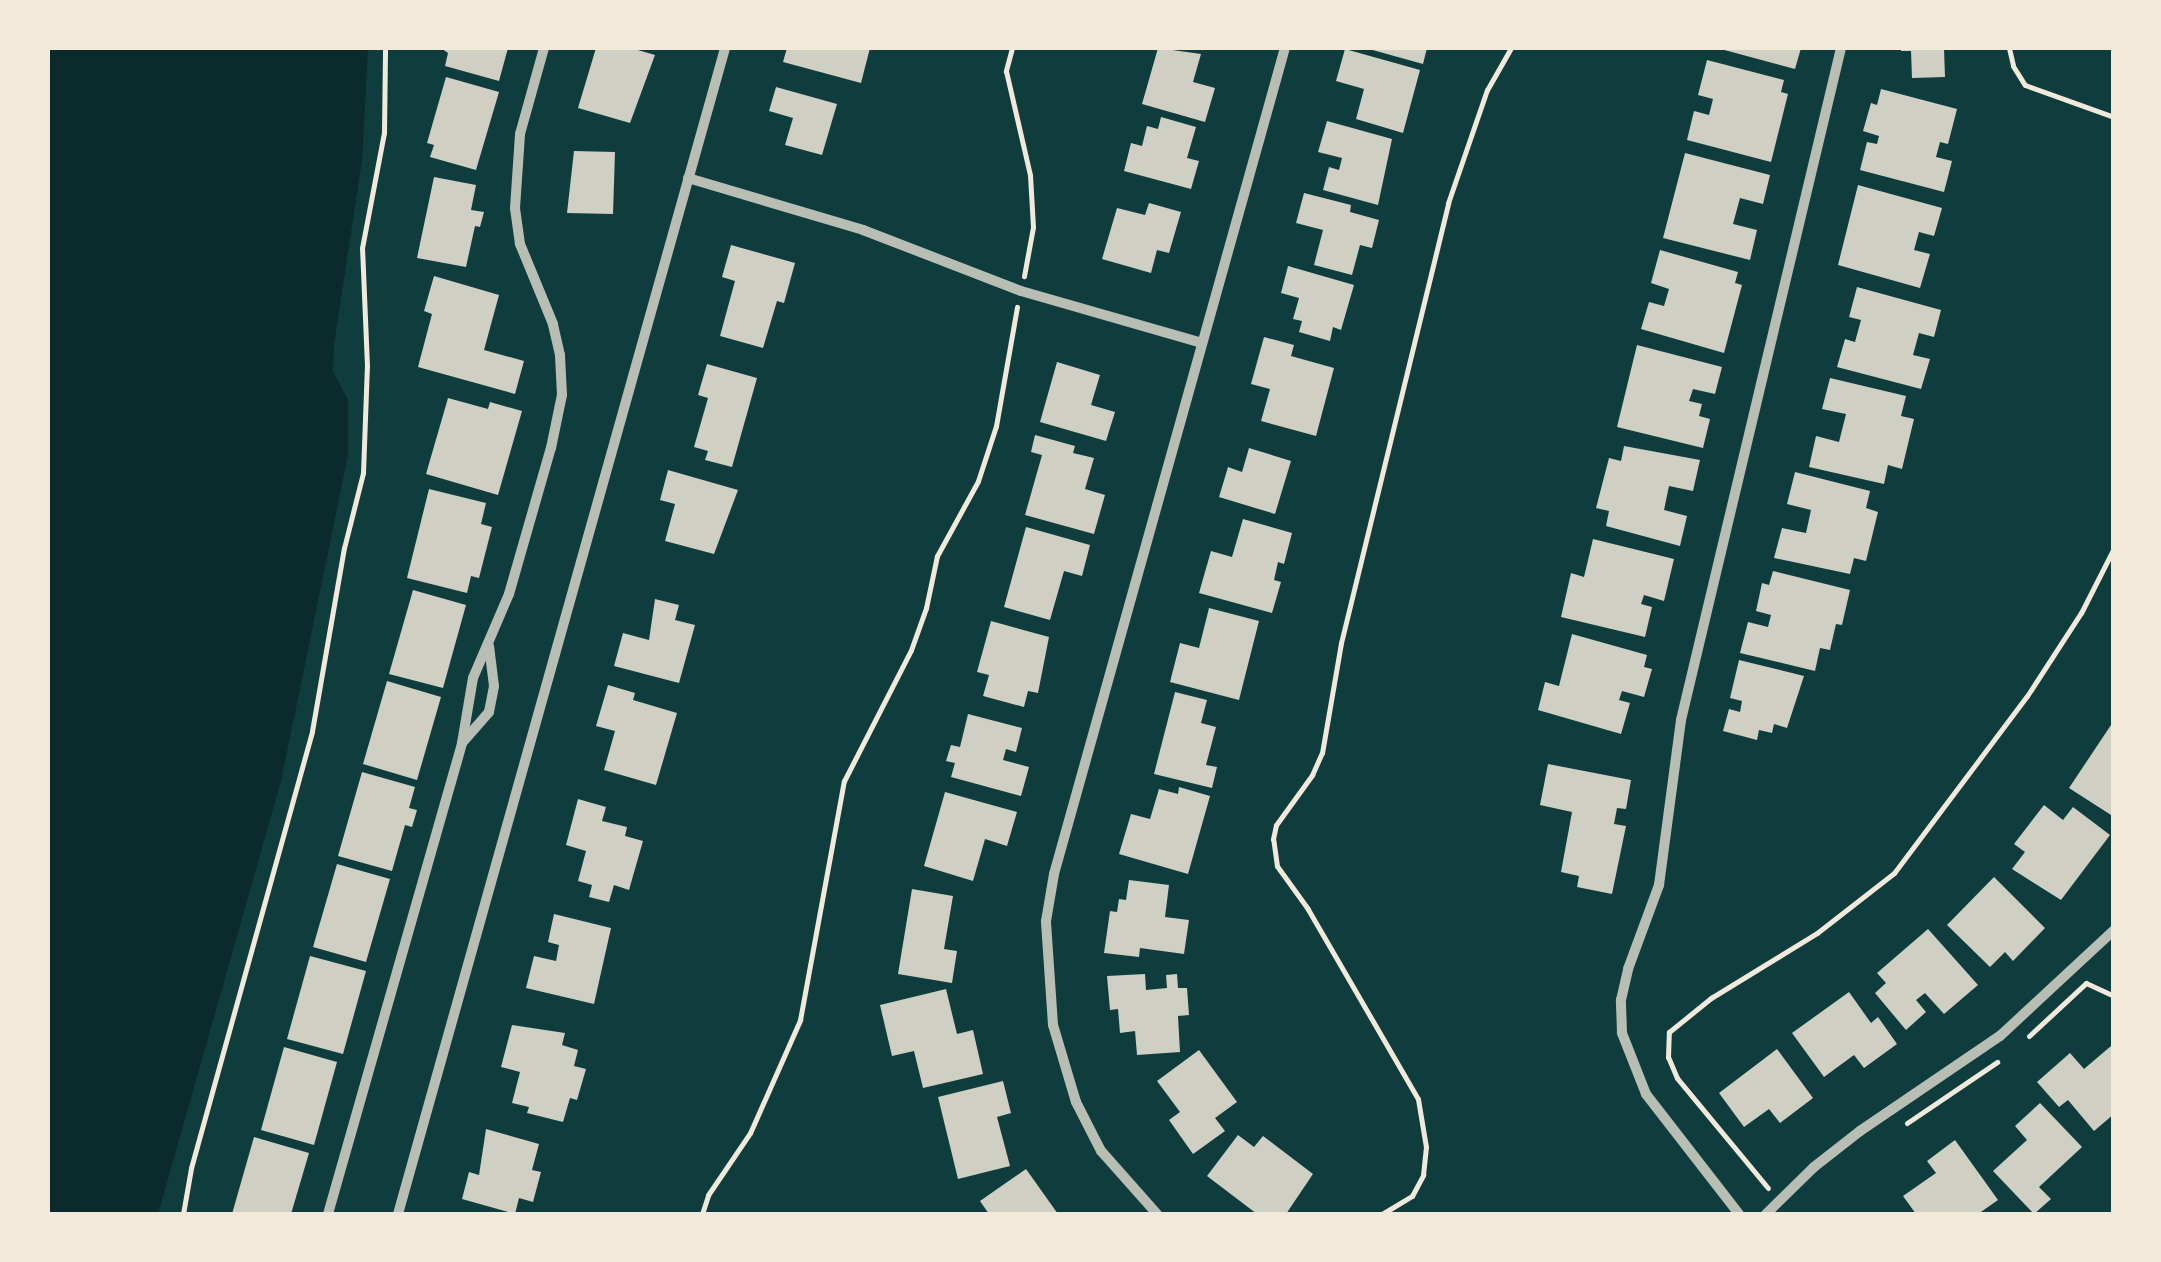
<!DOCTYPE html>
<style>
body{margin:0}
#map{position:relative;width:2161px;height:1262px;overflow:hidden;background:#0f3d3e;font-family:"Public Sans",sans-serif}
div>[style]{position:absolute}
.water>*{inset:0;background:#0a2a2b}
.building>*{inset:0;background:#cfcfc3}
.path>*{height:5px;margin:-2.5px;padding:0 2.5px;transform-origin:2.5px;border-radius:2.5px;background:#f1e9da}
.minor>*{height:10px;margin:-5px;padding:0 5px;transform-origin:5px;border-radius:5px;background:#b8beb3}
span{translate:-50% -50%;white-space:nowrap;text-align:center;line-height:1.15;-webkit-text-stroke:8px #f1e9da;paint-order:stroke}
.frame{position:absolute;inset:0;border:50px solid #f1e9da;pointer-events:none}
</style>
<div id="map">
<div class="water">
<div style="clip-path:polygon(48px 48px,368px 48px,362px 161px,334px 344px,333px 371px,348px 400px,348px 455px,281px 781px,158px 1214px,48px 1214px)"></div>
</div>
<div class="building">
<div style="clip-path:polygon(441px 48px,508px 48px,499px 81px,445px 66px,448px 53px)"></div>
<div style="clip-path:polygon(596px 48px,631px 48px,655px 55px,630px 123px,578px 108px)"></div>
<div style="clip-path:polygon(787px 48px,870px 48px,861px 83px,783px 62px)"></div>
<div style="clip-path:polygon(1158px 48px,1201px 54px,1193px 82px,1215px 88px,1205px 122px,1142px 104px)"></div>
<div style="clip-path:polygon(1717px 48px,1801px 48px,1795px 69px)"></div>
<div style="clip-path:polygon(1901px 48px,1944px 48px,1945px 77px,1912px 78px,1911px 51px,1901px 51px)"></div>
<div style="clip-path:polygon(1345px 49px,1420px 70px,1403px 133px,1356px 119px,1364px 89px,1336px 81px)"></div>
<div style="clip-path:polygon(1369px 49px,1369px 48px,1427px 48px,1423px 64px)"></div>
<div style="clip-path:polygon(1707px 60px,1784px 80px,1781px 92px,1788px 94px,1771px 162px,1687px 140px,1694px 111px,1709px 115px,1713px 99px,1698px 95px)"></div>
<div style="clip-path:polygon(446px 77px,499px 92px,476px 170px,430px 157px,434px 145px,427px 143px)"></div>
<div style="clip-path:polygon(776px 87px,837px 104px,822px 155px,785px 145px,793px 118px,769px 111px)"></div>
<div style="clip-path:polygon(1881px 89px,1957px 109px,1948px 144px,1940px 142px,1936px 157px,1952px 161px,1944px 192px,1860px 170px,1867px 142px,1877px 144px,1879px 136px,1863px 131px,1871px 103px,1877px 105px)"></div>
<div style="clip-path:polygon(1161px 117px,1196px 127px,1187px 158px,1199px 161px,1191px 189px,1124px 171px,1131px 143px,1142px 146px,1147px 126px,1158px 129px)"></div>
<div style="clip-path:polygon(1327px 121px,1392px 139px,1378px 205px,1323px 190px,1329px 167px,1339px 170px,1342px 158px,1318px 152px)"></div>
<div style="clip-path:polygon(574px 151px,615px 152px,613px 214px,567px 213px)"></div>
<div style="clip-path:polygon(1685px 153px,1770px 175px,1763px 204px,1740px 198px,1733px 224px,1757px 230px,1750px 260px,1663px 238px)"></div>
<div style="clip-path:polygon(434px 177px,476px 185px,471px 210px,484px 212px,480px 227px,475px 226px,466px 267px,417px 258px)"></div>
<div style="clip-path:polygon(1858px 185px,1942px 208px,1934px 236px,1919px 232px,1914px 250px,1930px 254px,1920px 288px,1838px 265px)"></div>
<div style="clip-path:polygon(1304px 193px,1351px 205px,1350px 212px,1379px 220px,1372px 248px,1360px 245px,1352px 275px,1314px 265px,1323px 230px,1296px 223px)"></div>
<div style="clip-path:polygon(1149px 203px,1181px 212px,1169px 253px,1157px 250px,1151px 273px,1102px 259px,1117px 208px,1145px 215px)"></div>
<div style="clip-path:polygon(731px 245px,795px 263px,784px 303px,777px 301px,763px 348px,720px 336px,735px 281px,722px 277px)"></div>
<div style="clip-path:polygon(1660px 250px,1738px 272px,1735px 283px,1742px 285px,1724px 353px,1641px 329px,1649px 302px,1664px 306px,1669px 289px,1651px 283px)"></div>
<div style="clip-path:polygon(1288px 266px,1354px 285px,1341px 330px,1333px 327px,1330px 341px,1299px 332px,1302px 321px,1293px 319px,1299px 298px,1281px 293px)"></div>
<div style="clip-path:polygon(434px 276px,499px 295px,484px 350px,524px 361px,515px 394px,418px 367px,432px 314px,424px 311px)"></div>
<div style="clip-path:polygon(1857px 287px,1941px 310px,1934px 337px,1919px 333px,1913px 355px,1930px 359px,1921px 389px,1837px 367px,1845px 339px,1855px 342px,1861px 320px,1849px 317px)"></div>
<div style="clip-path:polygon(1264px 337px,1294px 345px,1291px 356px,1334px 368px,1316px 436px,1261px 421px,1270px 389px,1251px 384px)"></div>
<div style="clip-path:polygon(1637px 345px,1722px 367px,1715px 394px,1693px 389px,1689px 401px,1702px 404px,1699px 416px,1710px 419px,1703px 448px,1617px 427px)"></div>
<div style="clip-path:polygon(1057px 362px,1100px 375px,1091px 405px,1115px 412px,1106px 441px,1040px 422px)"></div>
<div style="clip-path:polygon(707px 364px,757px 378px,732px 467px,705px 460px,708px 451px,694px 447px,708px 398px,698px 395px)"></div>
<div style="clip-path:polygon(1830px 378px,1906px 396px,1901px 416px,1914px 419px,1902px 469px,1888px 465px,1884px 484px,1809px 467px,1816px 436px,1839px 442px,1846px 414px,1822px 409px)"></div>
<div style="clip-path:polygon(448px 398px,488px 409px,490px 402px,522px 411px,498px 495px,426px 474px)"></div>
<div style="clip-path:polygon(1035px 435px,1075px 446px,1073px 453px,1094px 458px,1085px 489px,1105px 495px,1094px 534px,1025px 515px,1042px 455px,1031px 452px)"></div>
<div style="clip-path:polygon(1624px 446px,1700px 460px,1693px 491px,1669px 486px,1664px 510px,1687px 516px,1680px 546px,1606px 526px,1609px 511px,1596px 508px,1609px 458px,1621px 461px)"></div>
<div style="clip-path:polygon(1249px 448px,1291px 461px,1275px 514px,1219px 497px,1228px 467px,1242px 472px)"></div>
<div style="clip-path:polygon(668px 470px,738px 490px,714px 554px,665px 541px,675px 504px,660px 500px)"></div>
<div style="clip-path:polygon(1795px 472px,1870px 491px,1866px 508px,1878px 512px,1866px 561px,1854px 558px,1850px 574px,1774px 558px,1782px 528px,1806px 533px,1811px 510px,1787px 504px)"></div>
<div style="clip-path:polygon(429px 489px,486px 503px,481px 524px,492px 527px,479px 578px,471px 576px,467px 593px,407px 578px)"></div>
<div style="clip-path:polygon(1243px 519px,1292px 533px,1284px 564px,1278px 562px,1274px 580px,1281px 582px,1272px 613px,1199px 593px,1211px 551px,1232px 557px)"></div>
<div style="clip-path:polygon(1026px 527px,1090px 545px,1082px 576px,1064px 571px,1050px 620px,1004px 607px)"></div>
<div style="clip-path:polygon(1593px 539px,1674px 559px,1664px 601px,1644px 595px,1641px 604px,1652px 607px,1645px 637px,1561px 617px,1571px 573px,1584px 577px)"></div>
<div style="clip-path:polygon(1773px 571px,1850px 590px,1842px 625px,1836px 624px,1830px 650px,1820px 648px,1815px 671px,1740px 653px,1748px 622px,1768px 627px,1771px 615px,1756px 611px,1762px 583px,1769px 585px)"></div>
<div style="clip-path:polygon(413px 590px,466px 605px,443px 688px,389px 674px)"></div>
<div style="clip-path:polygon(655px 599px,679px 605px,675px 620px,695px 625px,679px 683px,614px 666px,623px 633px,649px 640px)"></div>
<div style="clip-path:polygon(1209px 608px,1259px 621px,1239px 700px,1170px 682px,1180px 643px,1199px 648px)"></div>
<div style="clip-path:polygon(991px 621px,1049px 637px,1038px 693px,1028px 691px,1024px 707px,983px 696px,989px 675px,977px 672px)"></div>
<div style="clip-path:polygon(1572px 634px,1647px 655px,1644px 667px,1652px 669px,1644px 697px,1622px 691px,1619px 700px,1630px 703px,1621px 734px,1538px 710px,1545px 682px,1559px 686px)"></div>
<div style="clip-path:polygon(1739px 660px,1804px 676px,1787px 728px,1774px 724px,1772px 733px,1759px 730px,1757px 740px,1723px 731px,1729px 709px,1740px 712px,1742px 701px,1730px 698px)"></div>
<div style="clip-path:polygon(387px 681px,441px 697px,417px 780px,363px 764px)"></div>
<div style="clip-path:polygon(608px 685px,635px 693px,633px 700px,677px 713px,656px 785px,604px 770px,615px 731px,596px 726px)"></div>
<div style="clip-path:polygon(1175px 692px,1207px 700px,1201px 723px,1216px 727px,1206px 765px,1217px 767px,1212px 788px,1154px 774px)"></div>
<div style="clip-path:polygon(968px 714px,1022px 728px,1016px 752px,1006px 749px,1003px 760px,1029px 767px,1021px 796px,951px 777px,955px 763px,946px 761px,951px 745px,960px 747px)"></div>
<div style="clip-path:polygon(2111px 725px,2114px 726px,2111px 815px,2069px 788px)"></div>
<div style="clip-path:polygon(1548px 764px,1631px 780px,1626px 809px,1617px 808px,1614px 824px,1626px 826px,1612px 894px,1577px 887px,1579px 876px,1561px 872px,1572px 812px,1540px 805px)"></div>
<div style="clip-path:polygon(362px 772px,415px 787px,409px 808px,417px 810px,412px 827px,405px 825px,392px 871px,338px 856px)"></div>
<div style="clip-path:polygon(1179px 787px,1210px 796px,1188px 874px,1119px 854px,1131px 814px,1150px 819px,1159px 789px,1178px 794px)"></div>
<div style="clip-path:polygon(945px 792px,1017px 812px,1007px 846px,985px 839px,973px 881px,924px 866px)"></div>
<div style="clip-path:polygon(578px 799px,606px 807px,602px 821px,627px 827px,625px 836px,643px 841px,629px 890px,614px 885px,609px 902px,589px 897px,592px 885px,578px 881px,586px 851px,566px 845px)"></div>
<div style="clip-path:polygon(2044px 805px,2063px 820px,2073px 807px,2110px 835px,2061px 900px,2012px 869px,2025px 852px,2014px 844px)"></div>
<div style="clip-path:polygon(337px 864px,390px 879px,366px 962px,313px 947px)"></div>
<div style="clip-path:polygon(1994px 877px,2045px 928px,2013px 961px,2005px 952px,1990px 967px,1947px 925px)"></div>
<div style="clip-path:polygon(1129px 880px,1169px 885px,1165px 917px,1189px 920px,1184px 954px,1140px 948px,1139px 957px,1104px 953px,1110px 911px,1117px 912px,1119px 899px,1126px 900px)"></div>
<div style="clip-path:polygon(912px 889px,953px 896px,944px 949px,957px 951px,952px 983px,898px 974px)"></div>
<div style="clip-path:polygon(554px 914px,611px 928px,594px 1004px,526px 988px,534px 956px,556px 961px,559px 945px,548px 942px)"></div>
<div style="clip-path:polygon(1928px 929px,1978px 985px,1944px 1014px,1925px 993px,1916px 1000px,1926px 1012px,1906px 1030px,1875px 993px,1886px 983px,1877px 973px)"></div>
<div style="clip-path:polygon(310px 956px,366px 971px,343px 1054px,287px 1039px)"></div>
<div style="clip-path:polygon(1145px 974px,1146px 990px,1167px 988px,1166px 975px,1177px 974px,1178px 988px,1187px 988px,1189px 1015px,1178px 1016px,1180px 1052px,1137px 1055px,1135px 1031px,1120px 1033px,1118px 1009px,1110px 1010px,1107px 976px)"></div>
<div style="clip-path:polygon(946px 989px,957px 1034px,973px 1030px,983px 1074px,923px 1088px,914px 1051px,892px 1056px,880px 1005px)"></div>
<div style="clip-path:polygon(1849px 992px,1871px 1023px,1878px 1017px,1897px 1044px,1864px 1068px,1854px 1055px,1824px 1077px,1792px 1033px)"></div>
<div style="clip-path:polygon(512px 1025px,565px 1033px,562px 1045px,578px 1050px,574px 1066px,586px 1069px,577px 1100px,570px 1098px,563px 1122px,527px 1113px,529px 1107px,512px 1103px,520px 1072px,501px 1067px)"></div>
<div style="clip-path:polygon(2111px 1046px,2114px 1114px,2094px 1131px,2068px 1100px,2059px 1107px,2037px 1082px,2070px 1053px,2084px 1069px)"></div>
<div style="clip-path:polygon(284px 1047px,337px 1062px,314px 1145px,261px 1130px)"></div>
<div style="clip-path:polygon(1777px 1049px,1813px 1098px,1780px 1123px,1769px 1109px,1744px 1127px,1719px 1093px)"></div>
<div style="clip-path:polygon(1199px 1050px,1237px 1102px,1215px 1118px,1225px 1131px,1193px 1154px,1169px 1120px,1180px 1112px,1157px 1081px)"></div>
<div style="clip-path:polygon(1003px 1081px,1011px 1113px,997px 1117px,1010px 1166px,958px 1179px,938px 1097px)"></div>
<div style="clip-path:polygon(2040px 1103px,2082px 1147px,2039px 1187px,2051px 1199px,2034px 1214px,1993px 1171px,2027px 1140px,2015px 1126px)"></div>
<div style="clip-path:polygon(486px 1129px,539px 1144px,532px 1170px,541px 1172px,533px 1202px,519px 1198px,515px 1214px,462px 1199px,469px 1172px,479px 1175px)"></div>
<div style="clip-path:polygon(1238px 1135px,1254px 1147px,1263px 1136px,1313px 1174px,1286px 1214px,1257px 1214px,1207px 1176px)"></div>
<div style="clip-path:polygon(254px 1137px,309px 1153px,291px 1214px,232px 1214px)"></div>
<div style="clip-path:polygon(1955px 1140px,1998px 1200px,1978px 1214px,1916px 1214px,1903px 1196px,1936px 1173px,1927px 1161px)"></div>
<div style="clip-path:polygon(1026px 1169px,1058px 1214px,989px 1214px,980px 1201px)"></div>
</div>
<div class="path">
<div style="left:1012px;top:48px;width:24px;rotate:105deg"></div>
<div style="left:1006px;top:71px;width:107px;rotate:77deg"></div>
<div style="left:1030px;top:175px;width:52px;rotate:86.7deg"></div>
<div style="left:1033px;top:227px;width:50px;rotate:100.4deg"></div>
<div style="left:2009px;top:48px;width:18px;rotate:77deg"></div>
<div style="left:2013px;top:66px;width:22px;rotate:58deg"></div>
<div style="left:2025px;top:85px;width:95px;rotate:19.8deg"></div>
<div style="left:2029px;top:1036px;width:78px;rotate:-42.9deg"></div>
<div style="left:2086px;top:983px;width:31px;rotate:25deg"></div>
<div style="left:1907px;top:1123px;width:109px;rotate:-34.1deg"></div>
<div style="left:1768px;top:1188px;width:143px;rotate:-129.6deg"></div>
<div style="left:1677px;top:1078px;width:23px;rotate:-113deg"></div>
<div style="left:1668px;top:1057px;width:25px;rotate:-88deg"></div>
<div style="left:1669px;top:1032px;width:54px;rotate:-39deg"></div>
<div style="left:1711px;top:998px;width:124px;rotate:-31.5deg"></div>
<div style="left:1817px;top:933px;width:98px;rotate:-37.9deg"></div>
<div style="left:1894px;top:873px;width:221px;rotate:-53.1deg"></div>
<div style="left:2027px;top:696px;width:99px;rotate:-57deg"></div>
<div style="left:2081px;top:613px;width:73px;rotate:-63.1deg"></div>
<div style="left:183px;top:1214px;width:47px;rotate:-80.1deg"></div>
<div style="left:191px;top:1168px;width:453px;rotate:-74.5deg"></div>
<div style="left:312px;top:731px;width:186px;rotate:-80.1deg"></div>
<div style="left:344px;top:548px;width:77px;rotate:-75.8deg"></div>
<div style="left:363px;top:473px;width:107px;rotate:-87.9deg"></div>
<div style="left:367px;top:366px;width:118px;rotate:-92.4deg"></div>
<div style="left:362px;top:248px;width:117px;rotate:-79.2deg"></div>
<div style="left:384px;top:133px;width:85px;rotate:-89.3deg"></div>
<div style="left:702px;top:1214px;width:20px;rotate:-72deg"></div>
<div style="left:708px;top:1195px;width:75px;rotate:-55.9deg"></div>
<div style="left:750px;top:1133px;width:124px;rotate:-66.1deg"></div>
<div style="left:800px;top:1020px;width:243px;rotate:-79.6deg"></div>
<div style="left:844px;top:781px;width:147px;rotate:-62.9deg"></div>
<div style="left:911px;top:650px;width:45px;rotate:-70.3deg"></div>
<div style="left:926px;top:608px;width:53px;rotate:-78.1deg"></div>
<div style="left:937px;top:556px;width:85px;rotate:-61.3deg"></div>
<div style="left:978px;top:481px;width:58px;rotate:-71.9deg"></div>
<div style="left:996px;top:426px;width:121px;rotate:-80deg"></div>
<div style="left:1382px;top:1214px;width:35px;rotate:-31deg"></div>
<div style="left:1412px;top:1196px;width:24px;rotate:-62deg"></div>
<div style="left:1423px;top:1175px;width:28px;rotate:-84deg"></div>
<div style="left:1426px;top:1147px;width:49px;rotate:-99.5deg"></div>
<div style="left:1418px;top:1099px;width:220px;rotate:-120.1deg"></div>
<div style="left:1308px;top:909px;width:53px;rotate:-125.8deg"></div>
<div style="left:1277px;top:866px;width:27px;rotate:-98deg"></div>
<div style="left:1273px;top:839px;width:14px;rotate:-78deg"></div>
<div style="left:1276px;top:825px;width:62px;rotate:-54.2deg"></div>
<div style="left:1312px;top:775px;width:24px;rotate:-66deg"></div>
<div style="left:1322px;top:753px;width:112px;rotate:-80.2deg"></div>
<div style="left:1341px;top:643px;width:453px;rotate:-76.3deg"></div>
<div style="left:1448px;top:203px;width:120px;rotate:-71deg"></div>
<div style="left:1487px;top:90px;width:48px;rotate:-60.3deg"></div>
</div>
<div class="minor">
<div style="left:688px;top:178px;width:183px;rotate:16.5deg"></div>
<div style="left:863px;top:230px;width:169px;rotate:21.1deg"></div>
<div style="left:1021px;top:291px;width:188px;rotate:16deg"></div>
<div style="left:462px;top:743px;width:41px;rotate:-48.9deg"></div>
<div style="left:489px;top:712px;width:26px;rotate:-79deg"></div>
<div style="left:494px;top:686px;width:40px;rotate:-97.1deg"></div>
<div style="left:328px;top:1214px;width:490px;rotate:-74.1deg"></div>
<div style="left:462px;top:743px;width:66px;rotate:-80.4deg"></div>
<div style="left:473px;top:678px;width:91px;rotate:-66.8deg"></div>
<div style="left:509px;top:594px;width:152px;rotate:-74deg"></div>
<div style="left:551px;top:448px;width:54px;rotate:-78.3deg"></div>
<div style="left:562px;top:395px;width:40px;rotate:-92.9deg"></div>
<div style="left:560px;top:355px;width:32px;rotate:-103deg"></div>
<div style="left:553px;top:324px;width:87px;rotate:-112.4deg"></div>
<div style="left:520px;top:244px;width:36px;rotate:-98deg"></div>
<div style="left:515px;top:208px;width:74px;rotate:-86.1deg"></div>
<div style="left:520px;top:134px;width:89px;rotate:-74.4deg"></div>
<div style="left:398px;top:1214px;width:1211px;rotate:-74.33deg"></div>
<div style="left:1157px;top:1214px;width:84px;rotate:-131.6deg"></div>
<div style="left:1101px;top:1151px;width:55px;rotate:-117deg"></div>
<div style="left:1076px;top:1102px;width:80px;rotate:-106.6deg"></div>
<div style="left:1053px;top:1025px;width:104px;rotate:-93.9deg"></div>
<div style="left:1046px;top:921px;width:48px;rotate:-80.3deg"></div>
<div style="left:1054px;top:874px;width:858px;rotate:-74.38deg"></div>
<div style="left:1739px;top:1214px;width:152px;rotate:-127.8deg"></div>
<div style="left:1646px;top:1094px;width:66px;rotate:-111.5deg"></div>
<div style="left:1622px;top:1033px;width:33px;rotate:-92deg"></div>
<div style="left:1621px;top:1000px;width:32px;rotate:-77deg"></div>
<div style="left:1628px;top:969px;width:90px;rotate:-69.7deg"></div>
<div style="left:1659px;top:885px;width:166px;rotate:-82.4deg"></div>
<div style="left:1681px;top:720px;width:691px;rotate:-76.61deg"></div>
<div style="left:1766px;top:1214px;width:67px;rotate:-44.4deg"></div>
<div style="left:1814px;top:1167px;width:58px;rotate:-38deg"></div>
<div style="left:1860px;top:1131px;width:169px;rotate:-34.2deg"></div>
<div style="left:2000px;top:1036px;width:156px;rotate:-42.9deg"></div>
</div>
<div class="frame"></div>
</div>
